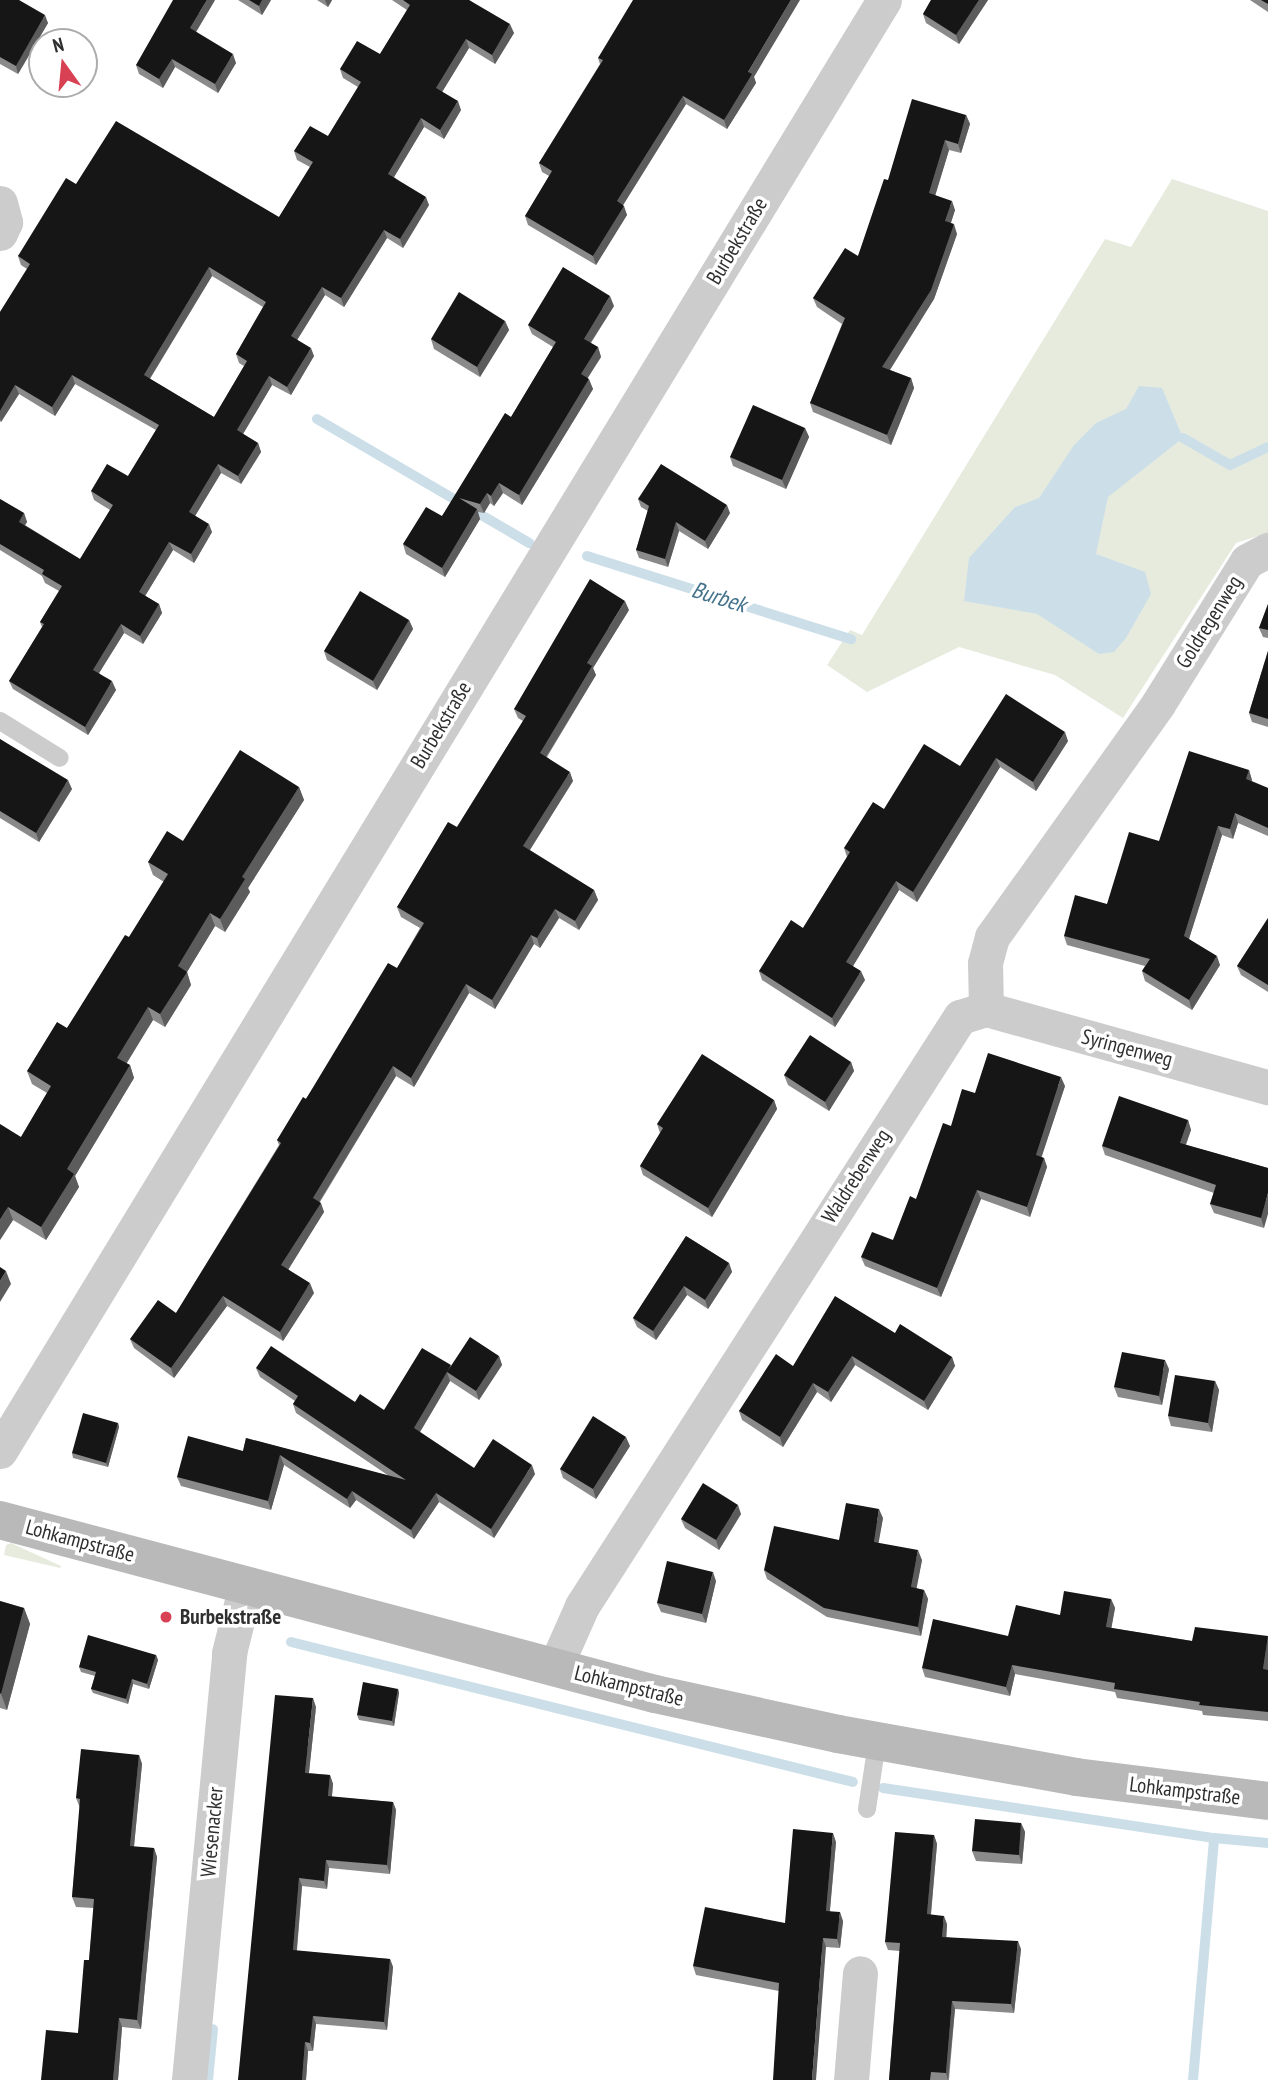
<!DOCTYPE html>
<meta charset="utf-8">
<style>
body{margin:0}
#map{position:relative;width:1268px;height:2080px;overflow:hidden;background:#fff;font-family:"PT Sans Narrow",sans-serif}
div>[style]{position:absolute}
.green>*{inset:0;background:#e6ebde}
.water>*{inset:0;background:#ccdfe9}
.stream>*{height:10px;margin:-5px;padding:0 5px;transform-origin:5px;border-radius:5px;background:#ccdfe9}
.lane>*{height:18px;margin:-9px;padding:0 9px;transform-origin:9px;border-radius:9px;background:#ccc}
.street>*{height:35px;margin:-17.5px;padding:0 17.5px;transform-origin:17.5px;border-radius:17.5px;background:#ccc}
.secondary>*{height:38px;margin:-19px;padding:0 19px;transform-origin:19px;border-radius:19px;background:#b9b9b9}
.wall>*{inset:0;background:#8a8a8a}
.shaded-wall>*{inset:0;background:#5c5c5c}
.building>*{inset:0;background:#161616}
.dots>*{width:19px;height:19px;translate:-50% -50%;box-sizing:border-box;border:4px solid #fff;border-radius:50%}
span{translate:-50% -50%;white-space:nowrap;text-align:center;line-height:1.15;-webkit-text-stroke:7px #fff;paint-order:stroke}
.street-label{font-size:21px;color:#2f2f2f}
.poi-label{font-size:21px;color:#2f2f2f;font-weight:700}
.left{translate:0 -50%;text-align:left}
.water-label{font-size:23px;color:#44728b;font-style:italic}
.north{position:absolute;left:28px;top:28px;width:70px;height:70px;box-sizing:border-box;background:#fff;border:2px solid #acacac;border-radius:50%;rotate:345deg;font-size:19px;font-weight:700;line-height:28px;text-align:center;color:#2f2f2f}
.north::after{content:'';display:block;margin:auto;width:24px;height:32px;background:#d74153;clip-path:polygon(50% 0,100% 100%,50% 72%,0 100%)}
</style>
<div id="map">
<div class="green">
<div style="clip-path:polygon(1172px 179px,1268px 211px,1268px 533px,1236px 543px,1123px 718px,1055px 675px,959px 647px,867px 692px,827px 665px,850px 630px,862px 635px,1105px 239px,1131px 247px)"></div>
<div style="clip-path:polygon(11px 1543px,61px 1566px,60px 1568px,4px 1555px,6px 1545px)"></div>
</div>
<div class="water">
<div style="clip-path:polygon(1139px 386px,1162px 388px,1183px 438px,1108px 497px,1096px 554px,1145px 572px,1151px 594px,1126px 638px,1114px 652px,1099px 654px,1037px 614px,964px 601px,969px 558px,1015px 507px,1039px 498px,1074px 445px,1096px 423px,1126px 409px)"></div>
</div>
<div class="stream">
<div style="left:317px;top:419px;width:246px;rotate:30.3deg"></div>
<div style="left:1183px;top:438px;width:54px;rotate:29.9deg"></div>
<div style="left:1230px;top:465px;width:42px;rotate:-25.3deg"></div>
<div style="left:587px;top:556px;width:277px;rotate:17.5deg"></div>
<div style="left:291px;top:1642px;width:579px;rotate:13.99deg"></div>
<div style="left:883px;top:1788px;width:335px;rotate:8.6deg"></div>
<div style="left:1214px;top:1838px;width:54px;rotate:5.3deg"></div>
<div style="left:208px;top:2080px;width:51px;rotate:-84.4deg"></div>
<div style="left:1193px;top:2080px;width:243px;rotate:-85deg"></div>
</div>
<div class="lane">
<div style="left:0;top:721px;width:70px;rotate:31.7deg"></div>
<div style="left:867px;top:1809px;width:67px;rotate:-81.4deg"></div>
</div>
<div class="street">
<div style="left:0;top:203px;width:20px;rotate:75deg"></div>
<div style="left:5px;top:222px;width:12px;rotate:114deg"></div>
<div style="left:986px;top:1009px;width:293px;rotate:15.5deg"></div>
<div style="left:0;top:1451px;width:1699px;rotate:-58.65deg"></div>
<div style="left:555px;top:1667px;width:67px;rotate:-66.1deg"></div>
<div style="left:582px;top:1606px;width:700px;rotate:-57.31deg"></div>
<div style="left:960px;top:1017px;width:27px;rotate:-17deg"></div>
<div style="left:986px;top:1009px;width:46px;rotate:-91.2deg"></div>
<div style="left:985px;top:963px;width:27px;rotate:-75deg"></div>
<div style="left:992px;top:937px;width:286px;rotate:-54.5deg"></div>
<div style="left:1158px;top:704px;width:168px;rotate:-58.1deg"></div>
<div style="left:1247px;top:561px;width:24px;rotate:-28deg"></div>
<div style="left:189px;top:2080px;width:429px;rotate:-84.6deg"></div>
<div style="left:229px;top:1653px;width:70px;rotate:-76deg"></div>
<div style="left:851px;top:2080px;width:107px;rotate:-85.2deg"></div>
</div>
<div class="secondary">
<div style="left:0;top:1520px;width:678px;rotate:14.88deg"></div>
<div style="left:655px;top:1694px;width:187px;rotate:12.3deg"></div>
<div style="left:838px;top:1734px;width:242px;rotate:10.2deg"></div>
<div style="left:1076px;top:1777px;width:193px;rotate:7.1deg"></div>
</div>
<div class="wall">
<div style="clip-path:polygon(0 0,22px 2px,48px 23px,18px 74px,0 64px)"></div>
<div style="clip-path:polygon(215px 0,196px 32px,236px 63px,218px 93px,175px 67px,163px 88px,139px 74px,136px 65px)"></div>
<div style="clip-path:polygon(238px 0,271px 0,262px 15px)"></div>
<div style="clip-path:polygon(317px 0,332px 0,328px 7px)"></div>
<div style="clip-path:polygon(evenodd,392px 0,469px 0,514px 33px,495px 64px,469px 48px,442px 92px,461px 110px,444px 139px,424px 127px,394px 177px,429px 205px,403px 248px,387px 238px,344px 307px,325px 295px,297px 340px,314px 356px,291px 395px,272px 385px,243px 434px,258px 443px,261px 452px,241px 484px,221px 473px,195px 516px,212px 532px,194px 563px,173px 550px,145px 596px,159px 604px,162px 613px,143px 644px,124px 633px,99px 673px,116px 690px,88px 735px,13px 689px,9px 681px,42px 627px,40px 622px,59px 591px,45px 583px,42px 576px,0 550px,0 499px,24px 513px,27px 522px,25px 525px,80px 559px,110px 510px,94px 500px,91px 491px,128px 476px,156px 430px,75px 384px,55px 416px,19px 394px,1px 422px,0 421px,0 312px,27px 269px,21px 265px,18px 256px,76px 184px,279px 217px,310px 167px,297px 160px,294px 151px,328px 136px,358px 87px,343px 78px,340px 69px,380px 54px,407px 10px,392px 0,212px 276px,263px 307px,236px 354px,239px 363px,244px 366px,214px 417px,150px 379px,212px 276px)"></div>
<div style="clip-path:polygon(931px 0,988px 0,959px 44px,926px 23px,923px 14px)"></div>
<div style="clip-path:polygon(1250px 0,1268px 0,1268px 12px)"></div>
<div style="clip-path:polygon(598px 58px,754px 77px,756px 83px,727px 129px,686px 104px,623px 205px,627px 215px,596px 265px,528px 225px,525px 216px,549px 176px,542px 172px,539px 163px,600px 64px)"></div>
<div style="clip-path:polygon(966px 115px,970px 124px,961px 153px,949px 150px,935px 195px,955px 210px,951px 223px,957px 234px,934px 299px,890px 370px,911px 378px,914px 388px,891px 445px,813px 412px,810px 403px,842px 324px,817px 307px,813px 298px,858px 256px,888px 180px)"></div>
<div style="clip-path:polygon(614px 306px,591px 343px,598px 347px,601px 357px,587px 378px,593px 389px,522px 505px,503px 493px,494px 506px,490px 503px,484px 513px,478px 512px,480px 519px,445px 577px,406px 554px,403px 544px,442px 516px,511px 417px,553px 347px,532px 334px,528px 325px)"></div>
<div style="clip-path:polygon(505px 321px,509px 330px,480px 377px,434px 349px,431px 339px)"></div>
<div style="clip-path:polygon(805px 428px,809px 437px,786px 489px,733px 466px,730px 457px)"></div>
<div style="clip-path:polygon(638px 499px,730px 513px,708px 549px,679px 531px,668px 567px,639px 558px,636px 550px,648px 511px,641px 507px)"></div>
<div style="clip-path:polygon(1268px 604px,1268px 638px,1263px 637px,1259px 628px)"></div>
<div style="clip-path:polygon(629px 610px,593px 668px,596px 675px,547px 757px,573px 781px,530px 850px,594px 890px,598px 900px,579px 930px,559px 918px,540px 948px,534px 944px,495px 1009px,469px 993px,414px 1087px,396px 1076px,320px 1202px,324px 1212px,288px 1269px,314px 1293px,283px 1341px,227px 1306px,174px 1378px,134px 1348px,130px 1339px,176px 1313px,279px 1145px,277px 1140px,397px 968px,420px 928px,401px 917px,397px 907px,457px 827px,523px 721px,518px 718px,514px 709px)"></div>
<div style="clip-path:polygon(409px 620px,413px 629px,377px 690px,327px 660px,324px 651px)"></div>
<div style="clip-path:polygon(1268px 651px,1268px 727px,1252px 722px,1249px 713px)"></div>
<div style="clip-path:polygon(0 739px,72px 789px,39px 842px,0 818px)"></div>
<div style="clip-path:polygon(1068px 741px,1036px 791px,1000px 767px,917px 902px,899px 890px,853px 966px,865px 980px,835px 1027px,762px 980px,759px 971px,803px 928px,847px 857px,844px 848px,884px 809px,960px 766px)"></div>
<div style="clip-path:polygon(1249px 770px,1252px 781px,1268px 788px,1268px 836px,1238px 823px,1233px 839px,1222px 835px,1189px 939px,1220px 965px,1192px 1010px,1145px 981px,1142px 971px,1145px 966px,1067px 945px,1064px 936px,1107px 904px,1159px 841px)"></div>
<div style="clip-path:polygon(299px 787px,304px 800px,248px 888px,250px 892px,225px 932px,215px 926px,187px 972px,191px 985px,165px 1027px,153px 1020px,126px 1063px,130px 1065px,134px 1078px,75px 1176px,79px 1187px,46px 1240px,13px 1220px,0 1240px,21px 1137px,47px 1093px,32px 1084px,27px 1071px,67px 1028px,129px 937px,164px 882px,153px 875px,148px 862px,183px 841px)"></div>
<div style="clip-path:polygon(1268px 918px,1268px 992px,1241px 975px,1237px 966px)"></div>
<div style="clip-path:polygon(851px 1062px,854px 1071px,829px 1111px,788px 1085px,784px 1075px)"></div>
<div style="clip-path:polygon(1065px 1086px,1041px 1157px,1044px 1158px,1047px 1167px,1030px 1217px,981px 1199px,941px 1297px,865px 1266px,861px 1257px,893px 1240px,916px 1199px,951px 1126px,975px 1093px)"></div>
<div style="clip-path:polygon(774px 1100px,777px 1109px,712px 1217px,643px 1175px,640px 1166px,660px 1133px,657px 1124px)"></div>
<div style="clip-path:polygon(1188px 1120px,1191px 1130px,1186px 1145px,1268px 1168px,1264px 1228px,1214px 1213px,1210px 1204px,1214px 1193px,1105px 1155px,1102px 1146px)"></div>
<div style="clip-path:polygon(686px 1236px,729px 1263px,732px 1272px,708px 1309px,687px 1295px,656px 1340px,637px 1327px,633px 1318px)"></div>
<div style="clip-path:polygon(895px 1333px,952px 1357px,955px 1366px,928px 1410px,855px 1365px,831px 1402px,817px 1392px,783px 1447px,742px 1420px,739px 1411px,793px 1366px)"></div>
<div style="clip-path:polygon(499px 1356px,502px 1365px,479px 1400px,450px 1381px,420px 1432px,474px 1468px,535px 1474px,494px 1538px,439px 1502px,414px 1539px,356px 1500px,350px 1508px,284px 1465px,271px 1510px,181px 1486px,177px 1477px,243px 1451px,246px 1438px,389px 1476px,296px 1413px,293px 1404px,295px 1401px,260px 1377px,256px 1368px,355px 1402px,384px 1410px,451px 1366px)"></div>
<div style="clip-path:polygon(1169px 1369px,1162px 1405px,1118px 1397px,1114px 1387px)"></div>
<div style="clip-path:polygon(1215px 1381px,1219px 1390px,1212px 1432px,1171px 1426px,1168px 1416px)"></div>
<div style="clip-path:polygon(118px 1423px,119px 1427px,108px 1467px,73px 1458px,72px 1453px)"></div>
<div style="clip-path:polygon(630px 1446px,596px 1499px,563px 1478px,560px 1469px)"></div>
<div style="clip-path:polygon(741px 1514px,719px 1550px,685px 1528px,681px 1519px)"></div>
<div style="clip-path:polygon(883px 1518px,878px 1543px,922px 1560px,916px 1588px,924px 1590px,928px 1599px,921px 1636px,827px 1617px,767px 1579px,764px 1570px,839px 1540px)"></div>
<div style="clip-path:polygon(716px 1581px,706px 1623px,661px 1612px,657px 1603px)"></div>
<div style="clip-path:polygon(1111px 1599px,1115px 1608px,1111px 1628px,1192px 1641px,1268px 1636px,1268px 1721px,1203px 1715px,1202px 1711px,1117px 1698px,1115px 1692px,1015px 1674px,1010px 1696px,925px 1677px,922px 1668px,1008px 1636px,1060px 1615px)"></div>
<div style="clip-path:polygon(0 1601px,24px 1608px,30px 1624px,7px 1710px,0 1708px)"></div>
<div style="clip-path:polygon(156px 1655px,158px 1660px,149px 1689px,133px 1684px,128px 1704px,93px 1693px,91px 1689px,95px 1676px,81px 1672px,79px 1667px)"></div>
<div style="clip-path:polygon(398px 1689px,399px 1693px,394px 1726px,359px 1720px,357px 1715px)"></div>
<div style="clip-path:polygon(316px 1707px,309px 1773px,330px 1775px,333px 1784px,332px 1797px,393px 1802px,396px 1810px,390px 1874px,329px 1868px,327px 1889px,302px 1886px,297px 1951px,390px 1959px,393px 1967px,387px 2030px,316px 2024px,313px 2051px,308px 2051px,306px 2080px,238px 2080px)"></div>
<div style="clip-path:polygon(139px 1755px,142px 1764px,134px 1847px,154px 1848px,157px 1857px,141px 2029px,122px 2027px,118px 2080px,41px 2080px,78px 2033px,89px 1960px,94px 1908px,76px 1907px,72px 1897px,80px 1808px,76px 1798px)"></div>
<div style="clip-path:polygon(1021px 1823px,1025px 1832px,1022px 1864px,976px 1861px,972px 1851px)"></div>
<div style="clip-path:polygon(934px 1835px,937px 1844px,931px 1915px,947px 1924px,946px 1937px,1021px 1949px,1014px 2013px,955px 2009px,949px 2080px,889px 2080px,900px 1951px,888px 1950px,885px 1942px)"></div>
<div style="clip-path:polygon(836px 1842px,830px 1911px,843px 1921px,840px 1948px,826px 1947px,779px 1991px,696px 1975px,693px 1966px,785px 1923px)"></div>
</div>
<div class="shaded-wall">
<div style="clip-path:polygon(207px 0,215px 0,193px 37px,190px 28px)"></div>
<div style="clip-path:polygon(262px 0,271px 0,262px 15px,259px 6px)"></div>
<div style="clip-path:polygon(325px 0,332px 0,328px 7px)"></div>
<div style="clip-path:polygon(791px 0,800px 0,754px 77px,756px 83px,727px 129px,724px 120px,748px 72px)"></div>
<div style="clip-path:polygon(979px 0,988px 0,959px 44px,956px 35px)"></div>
<div style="clip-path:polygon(45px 15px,48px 23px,18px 74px,16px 66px)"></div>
<div style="clip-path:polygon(510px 24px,514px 33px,495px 64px,492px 55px)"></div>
<div style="clip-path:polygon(466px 39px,469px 48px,439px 97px,436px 88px)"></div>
<div style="clip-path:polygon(233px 54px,236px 63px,218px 93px,215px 84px)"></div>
<div style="clip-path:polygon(172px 59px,175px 67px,163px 88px,159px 79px)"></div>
<div style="clip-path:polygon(683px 96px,686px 104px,620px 210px,617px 201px)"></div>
<div style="clip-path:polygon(458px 101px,461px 110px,444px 139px,440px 130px)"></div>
<div style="clip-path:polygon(966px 115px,970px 124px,961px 153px,958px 144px)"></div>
<div style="clip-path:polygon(421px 118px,424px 127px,391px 182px,388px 174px)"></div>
<div style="clip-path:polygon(945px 140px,949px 150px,933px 203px,929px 193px)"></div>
<div style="clip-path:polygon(426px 197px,429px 205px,403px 248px,400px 239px)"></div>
<div style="clip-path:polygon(952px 201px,955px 210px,948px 231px,945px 221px)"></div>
<div style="clip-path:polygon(624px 206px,627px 215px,596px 265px,593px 256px)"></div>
<div style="clip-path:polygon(954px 224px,957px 234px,934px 299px,886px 376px,882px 367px)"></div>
<div style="clip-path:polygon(384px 230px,387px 238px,344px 307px,341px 298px)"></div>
<div style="clip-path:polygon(209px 267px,212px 276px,147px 383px,144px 375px)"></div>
<div style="clip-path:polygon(322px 287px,325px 295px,294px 345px,291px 336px)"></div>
<div style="clip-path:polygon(610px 296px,614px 306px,587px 348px,584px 339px)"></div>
<div style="clip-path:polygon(505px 321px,509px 330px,480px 377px,477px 367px)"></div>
<div style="clip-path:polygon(598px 347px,601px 357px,584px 384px,581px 374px)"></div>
<div style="clip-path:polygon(311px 348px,314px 356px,291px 395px,287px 387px)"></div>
<div style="clip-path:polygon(72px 375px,75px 384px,55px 416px,52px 407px)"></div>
<div style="clip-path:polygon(269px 376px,272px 385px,240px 439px,237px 430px)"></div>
<div style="clip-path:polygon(911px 378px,914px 388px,891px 445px,887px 435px)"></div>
<div style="clip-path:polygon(589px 379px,593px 389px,522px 505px,519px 495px)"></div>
<div style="clip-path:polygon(15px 385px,19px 394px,1px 422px,0 418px,0 411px)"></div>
<div style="clip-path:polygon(805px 428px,809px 437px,786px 489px,782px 480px)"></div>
<div style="clip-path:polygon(258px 443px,261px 452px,241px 484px,238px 476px)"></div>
<div style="clip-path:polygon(218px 464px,221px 473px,192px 521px,189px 512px)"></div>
<div style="clip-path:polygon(499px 483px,503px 493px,494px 506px,491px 496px)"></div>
<div style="clip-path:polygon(487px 493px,490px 503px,484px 513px,480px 504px)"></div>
<div style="clip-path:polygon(727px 505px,730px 513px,708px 549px,705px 541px)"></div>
<div style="clip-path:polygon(477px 509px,480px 519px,445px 577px,442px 568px)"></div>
<div style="clip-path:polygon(24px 513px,27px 522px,22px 530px,19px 522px)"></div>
<div style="clip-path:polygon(676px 522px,679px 531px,668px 567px,665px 559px)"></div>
<div style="clip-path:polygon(209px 524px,212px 532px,194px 563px,191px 554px)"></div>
<div style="clip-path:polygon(169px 542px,173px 550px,142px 601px,139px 592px)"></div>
<div style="clip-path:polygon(625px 601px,629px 610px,593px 668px,596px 675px,543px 762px,540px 753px,587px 663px)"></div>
<div style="clip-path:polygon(159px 604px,162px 613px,143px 644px,140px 636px)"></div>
<div style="clip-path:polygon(409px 620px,413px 629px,377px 690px,373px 681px)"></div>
<div style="clip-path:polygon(121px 624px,124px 633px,96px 678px,93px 670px)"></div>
<div style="clip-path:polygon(112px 681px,116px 690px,88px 735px,85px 727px)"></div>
<div style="clip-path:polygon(1065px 732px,1068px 741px,1036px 791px,1033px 782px)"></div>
<div style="clip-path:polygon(996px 758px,1000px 767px,917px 902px,913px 892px)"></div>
<div style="clip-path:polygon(1249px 770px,1252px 780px,1249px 788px,1246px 779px)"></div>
<div style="clip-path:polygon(570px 772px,573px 781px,526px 856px,523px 846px)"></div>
<div style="clip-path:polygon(68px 780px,72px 789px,39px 842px,36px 833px)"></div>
<div style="clip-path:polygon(299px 787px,304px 800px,248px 888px,250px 892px,225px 932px,220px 919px,242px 877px)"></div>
<div style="clip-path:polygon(1235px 813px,1238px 823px,1233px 839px,1230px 829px)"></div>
<div style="clip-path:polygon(1218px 826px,1222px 835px,1187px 945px,1184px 936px)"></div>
<div style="clip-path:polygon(896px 881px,899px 890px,850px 971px,846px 962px)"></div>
<div style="clip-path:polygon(594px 890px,598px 900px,579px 930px,575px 921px)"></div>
<div style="clip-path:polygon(555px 909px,559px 918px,540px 948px,537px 938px)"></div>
<div style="clip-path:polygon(210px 913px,215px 926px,187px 972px,191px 985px,165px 1027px,160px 1014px,178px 966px)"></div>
<div style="clip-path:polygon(531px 935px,534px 944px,495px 1009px,492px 1000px)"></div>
<div style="clip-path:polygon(1217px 956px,1220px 965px,1192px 1010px,1189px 1000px)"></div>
<div style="clip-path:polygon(861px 971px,865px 980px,835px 1027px,832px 1018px)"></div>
<div style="clip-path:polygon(466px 984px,469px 993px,414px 1087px,411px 1078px)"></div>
<div style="clip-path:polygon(148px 1007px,153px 1020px,122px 1071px,117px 1058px)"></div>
<div style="clip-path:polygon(851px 1062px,854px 1071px,829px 1111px,825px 1102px)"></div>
<div style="clip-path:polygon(130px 1065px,134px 1078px,75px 1176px,79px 1187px,46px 1240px,41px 1227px,67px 1169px)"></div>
<div style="clip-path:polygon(393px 1066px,396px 1076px,316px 1207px,313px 1198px)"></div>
<div style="clip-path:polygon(1061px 1077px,1065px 1086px,1039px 1165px,1036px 1155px)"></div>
<div style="clip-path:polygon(774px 1100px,777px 1109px,712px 1217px,708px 1208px)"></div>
<div style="clip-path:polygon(1188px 1120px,1191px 1130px,1183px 1152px,1180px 1143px)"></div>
<div style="clip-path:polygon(1044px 1158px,1047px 1167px,1030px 1217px,1027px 1207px)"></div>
<div style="clip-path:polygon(977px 1190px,981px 1199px,941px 1297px,937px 1288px)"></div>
<div style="clip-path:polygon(1268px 1193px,1268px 1214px,1264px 1228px,1261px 1218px)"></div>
<div style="clip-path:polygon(321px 1203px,324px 1212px,285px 1275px,281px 1265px)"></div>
<div style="clip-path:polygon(8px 1207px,13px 1220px,0 1240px,0 1220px)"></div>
<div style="clip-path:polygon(729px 1263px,732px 1272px,708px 1309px,705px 1300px)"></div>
<div style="clip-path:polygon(6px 1271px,11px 1284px,0 1302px,0 1281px)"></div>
<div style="clip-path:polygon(310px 1283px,314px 1293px,283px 1341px,280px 1332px)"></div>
<div style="clip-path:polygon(684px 1286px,687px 1295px,656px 1340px,653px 1331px)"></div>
<div style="clip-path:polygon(223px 1296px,227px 1306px,174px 1378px,171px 1368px)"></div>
<div style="clip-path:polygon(499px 1356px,502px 1365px,479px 1400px,476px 1391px)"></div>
<div style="clip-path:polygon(852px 1356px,855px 1365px,831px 1402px,828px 1392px)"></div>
<div style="clip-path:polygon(952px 1357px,955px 1366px,928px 1410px,924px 1401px)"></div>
<div style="clip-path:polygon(1165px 1360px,1169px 1369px,1162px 1405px,1159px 1396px)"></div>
<div style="clip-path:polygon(447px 1372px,450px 1381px,417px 1437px,414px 1428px)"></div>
<div style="clip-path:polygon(1215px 1381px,1219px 1390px,1212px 1432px,1208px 1423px)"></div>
<div style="clip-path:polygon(813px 1383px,817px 1392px,783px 1447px,780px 1437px)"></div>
<div style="clip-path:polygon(118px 1423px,119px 1427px,108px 1467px,106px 1463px)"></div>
<div style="clip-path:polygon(626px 1437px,630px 1446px,596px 1499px,593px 1489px)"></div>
<div style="clip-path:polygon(280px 1455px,284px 1465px,271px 1510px,268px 1501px)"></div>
<div style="clip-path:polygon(532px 1465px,535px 1474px,494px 1538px,491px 1529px)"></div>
<div style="clip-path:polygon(352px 1491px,356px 1500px,350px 1508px,347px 1499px)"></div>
<div style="clip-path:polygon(436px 1493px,439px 1502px,414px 1539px,411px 1530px)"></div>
<div style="clip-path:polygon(738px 1505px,741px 1514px,719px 1550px,716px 1540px)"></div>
<div style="clip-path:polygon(879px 1509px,883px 1518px,877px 1552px,874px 1542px)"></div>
<div style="clip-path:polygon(918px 1550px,922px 1560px,915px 1597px,911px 1587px)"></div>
<div style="clip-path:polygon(713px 1572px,716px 1581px,706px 1623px,702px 1614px)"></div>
<div style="clip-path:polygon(924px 1590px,928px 1599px,921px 1636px,918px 1627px)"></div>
<div style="clip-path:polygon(1111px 1599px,1115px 1608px,1110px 1636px,1106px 1627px)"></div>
<div style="clip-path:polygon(24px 1608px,30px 1624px,7px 1710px,1px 1694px)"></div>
<div style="clip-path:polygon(1268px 1636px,1268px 1668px,1266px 1679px,1263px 1669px)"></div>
<div style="clip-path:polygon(156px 1655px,158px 1660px,149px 1689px,147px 1684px)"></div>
<div style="clip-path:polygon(1012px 1665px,1015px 1674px,1010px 1696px,1006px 1687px)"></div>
<div style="clip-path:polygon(132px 1679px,133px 1684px,128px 1704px,126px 1699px)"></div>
<div style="clip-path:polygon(398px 1689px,399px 1693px,394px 1726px,392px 1721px)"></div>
<div style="clip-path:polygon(313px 1698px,316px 1707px,308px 1781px,305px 1773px)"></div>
<div style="clip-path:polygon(139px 1755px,142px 1764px,133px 1856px,130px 1846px)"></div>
<div style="clip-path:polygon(330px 1775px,333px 1784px,331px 1805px,328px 1796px)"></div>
<div style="clip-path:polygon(393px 1802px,396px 1810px,390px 1874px,387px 1865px)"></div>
<div style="clip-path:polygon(1021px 1823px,1025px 1832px,1022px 1864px,1019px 1855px)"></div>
<div style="clip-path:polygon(833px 1833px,836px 1842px,829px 1919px,826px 1911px)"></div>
<div style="clip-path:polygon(934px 1835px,937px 1844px,930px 1923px,927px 1914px)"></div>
<div style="clip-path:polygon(154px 1848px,157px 1857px,141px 2029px,137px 2020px)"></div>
<div style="clip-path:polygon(326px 1860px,329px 1868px,327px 1889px,324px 1881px)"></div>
<div style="clip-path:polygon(299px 1878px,302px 1886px,296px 1958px,293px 1950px)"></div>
<div style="clip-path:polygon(840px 1912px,843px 1921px,840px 1948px,837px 1939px)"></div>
<div style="clip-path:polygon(944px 1916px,947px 1924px,946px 1945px,942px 1937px)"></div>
<div style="clip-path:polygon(823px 1938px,826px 1947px,816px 2080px,812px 2080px)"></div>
<div style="clip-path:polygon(1018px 1941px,1021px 1949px,1014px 2013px,1011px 2004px)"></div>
<div style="clip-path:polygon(390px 1959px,393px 1967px,387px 2030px,384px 2022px)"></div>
<div style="clip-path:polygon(952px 2001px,955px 2009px,948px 2080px,946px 2073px)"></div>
<div style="clip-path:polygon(313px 2016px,316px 2024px,313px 2051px,310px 2043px)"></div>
<div style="clip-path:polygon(119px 2018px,122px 2027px,118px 2080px,113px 2080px)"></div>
<div style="clip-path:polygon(305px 2042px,308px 2051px,306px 2080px,302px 2080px)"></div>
</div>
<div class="building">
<div style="clip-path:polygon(0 0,19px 0,45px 15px,16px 66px,0 57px)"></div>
<div style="clip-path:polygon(173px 0,207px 0,190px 28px,233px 54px,215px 84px,172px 59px,159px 79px,136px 65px)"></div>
<div style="clip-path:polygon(249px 0,262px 0,259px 6px)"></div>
<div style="clip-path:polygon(evenodd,403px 0,469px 0,510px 24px,492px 55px,466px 39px,436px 88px,458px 101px,440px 130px,421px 118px,388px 174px,426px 197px,400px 239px,384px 230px,341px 298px,322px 287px,291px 336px,311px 348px,287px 387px,269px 376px,237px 430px,258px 443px,238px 476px,218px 464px,189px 512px,209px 524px,191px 554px,169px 542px,139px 592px,159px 604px,140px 636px,121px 624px,93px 670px,112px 681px,85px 727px,9px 681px,44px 624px,40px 622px,62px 586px,42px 574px,44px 570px,0 544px,0 499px,24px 513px,19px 522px,80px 559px,113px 505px,91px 491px,107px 464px,128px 476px,159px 425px,72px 375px,52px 407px,15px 385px,0 411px,0 312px,30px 264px,18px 256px,66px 178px,76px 184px,116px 121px,279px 217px,313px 162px,294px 151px,310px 126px,328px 136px,361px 82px,340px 69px,357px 41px,380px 54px,410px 5px,403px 0,209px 267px,266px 302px,236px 354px,247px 361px,214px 417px,144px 375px,209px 267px)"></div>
<div style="clip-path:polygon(633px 0,791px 0,748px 72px,752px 74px,724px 120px,683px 96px,617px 201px,624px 206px,593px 256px,525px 216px,552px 171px,539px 163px,603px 60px,598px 58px)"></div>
<div style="clip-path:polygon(931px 0,979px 0,956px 35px,923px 14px)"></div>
<div style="clip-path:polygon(1261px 0,1268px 0,1268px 4px)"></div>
<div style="clip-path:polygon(912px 99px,966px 115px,958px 144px,945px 140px,929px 193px,952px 201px,945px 221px,954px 224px,931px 290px,882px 367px,911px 378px,887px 435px,810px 403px,845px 318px,813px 298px,845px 248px,858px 256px,884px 179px,888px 180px)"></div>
<div style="clip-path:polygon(563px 267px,610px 296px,584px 339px,598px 347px,581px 374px,589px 379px,519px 495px,499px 483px,491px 496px,487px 493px,480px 504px,459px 498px,477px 509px,442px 568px,403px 544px,426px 507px,442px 516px,505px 413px,511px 417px,556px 342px,528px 325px)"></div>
<div style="clip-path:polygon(459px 292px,505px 321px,477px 367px,431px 339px)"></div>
<div style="clip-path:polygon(753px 405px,805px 428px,782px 480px,730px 457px)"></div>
<div style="clip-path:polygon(661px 464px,727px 505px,705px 541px,676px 522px,665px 559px,636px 550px,649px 506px,638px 499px)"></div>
<div style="clip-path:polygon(590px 579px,625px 601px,587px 663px,592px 666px,540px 753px,570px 772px,523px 846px,594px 890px,575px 921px,555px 909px,537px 938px,531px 935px,492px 1000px,466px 984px,411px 1078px,393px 1066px,313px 1198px,321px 1203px,281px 1265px,310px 1283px,280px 1332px,223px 1296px,171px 1368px,130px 1339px,158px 1300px,176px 1313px,281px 1143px,277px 1140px,303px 1097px,306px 1099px,388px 963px,397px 968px,424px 923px,397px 907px,448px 822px,457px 827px,526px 716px,514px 709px)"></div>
<div style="clip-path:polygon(360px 591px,409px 620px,373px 681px,324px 651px)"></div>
<div style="clip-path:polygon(1268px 604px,1268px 630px,1259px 628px)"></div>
<div style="clip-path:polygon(1268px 651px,1268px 719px,1249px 713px)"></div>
<div style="clip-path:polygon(1006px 694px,1065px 732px,1033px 782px,996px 758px,913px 892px,896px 881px,846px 962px,861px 971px,832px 1018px,759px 971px,791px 920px,803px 928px,850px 852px,844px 848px,873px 802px,884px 809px,924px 744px,960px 766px)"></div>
<div style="clip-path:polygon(0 739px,68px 780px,36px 833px,0 811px)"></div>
<div style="clip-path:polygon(240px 750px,299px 787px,242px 877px,245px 879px,220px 919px,210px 913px,178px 966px,187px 972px,160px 1014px,148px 1007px,117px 1058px,130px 1065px,67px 1169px,74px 1174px,41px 1227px,8px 1207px,0 1220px,0 1124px,21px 1137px,51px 1086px,27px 1071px,57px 1022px,67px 1028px,125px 935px,129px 937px,168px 874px,148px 862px,167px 831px,183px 841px)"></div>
<div style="clip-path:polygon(1189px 751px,1249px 770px,1246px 779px,1268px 788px,1268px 828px,1235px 813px,1230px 829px,1218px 826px,1184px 936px,1217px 956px,1189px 1000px,1142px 971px,1150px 959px,1064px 936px,1075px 895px,1107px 904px,1129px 832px,1159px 841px)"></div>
<div style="clip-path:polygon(1268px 918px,1268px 985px,1237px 966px)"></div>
<div style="clip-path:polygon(810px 1035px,851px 1062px,825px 1102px,784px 1075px)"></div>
<div style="clip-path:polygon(988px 1053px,1061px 1077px,1036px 1155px,1044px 1158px,1027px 1207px,977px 1190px,937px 1288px,861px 1257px,872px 1232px,893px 1240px,910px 1196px,916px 1199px,943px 1123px,951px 1126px,962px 1089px,975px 1093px)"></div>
<div style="clip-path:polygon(702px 1054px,774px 1100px,708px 1208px,640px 1166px,663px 1128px,657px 1124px)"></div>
<div style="clip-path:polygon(1119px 1096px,1188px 1120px,1180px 1143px,1268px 1168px,1268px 1193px,1261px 1218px,1210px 1204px,1216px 1185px,1102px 1146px)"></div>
<div style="clip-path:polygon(686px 1236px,729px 1263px,705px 1300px,684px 1286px,653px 1331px,633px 1318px)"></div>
<div style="clip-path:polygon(0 1267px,6px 1271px,0 1281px)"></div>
<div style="clip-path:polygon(835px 1296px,895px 1333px,900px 1324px,952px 1357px,924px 1401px,852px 1356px,828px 1392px,813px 1383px,780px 1437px,739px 1411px,776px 1354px,793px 1366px)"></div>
<div style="clip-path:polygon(470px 1337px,499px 1356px,476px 1391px,447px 1372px,414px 1428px,474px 1468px,493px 1439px,532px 1465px,491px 1529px,436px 1493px,411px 1530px,352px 1491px,347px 1499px,280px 1455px,268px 1501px,177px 1477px,188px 1436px,243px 1451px,246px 1438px,406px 1480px,293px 1404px,298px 1396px,256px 1368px,271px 1346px,355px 1402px,360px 1394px,384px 1410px,422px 1348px,451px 1365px,447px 1372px)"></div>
<div style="clip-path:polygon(1122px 1352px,1165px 1360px,1159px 1396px,1114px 1387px)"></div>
<div style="clip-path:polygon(1175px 1375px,1215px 1381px,1208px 1423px,1168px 1416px)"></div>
<div style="clip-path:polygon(83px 1413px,118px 1423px,106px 1463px,72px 1453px)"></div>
<div style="clip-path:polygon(593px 1416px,626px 1437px,593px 1489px,560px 1469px)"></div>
<div style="clip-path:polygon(703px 1483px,738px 1505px,716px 1540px,681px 1519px)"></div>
<div style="clip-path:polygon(846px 1503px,879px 1509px,874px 1542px,918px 1550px,911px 1587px,924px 1590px,918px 1627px,824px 1608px,764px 1570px,774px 1526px,839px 1540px)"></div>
<div style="clip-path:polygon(667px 1561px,713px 1572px,702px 1614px,657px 1603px)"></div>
<div style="clip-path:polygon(1064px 1591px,1111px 1599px,1106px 1627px,1192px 1641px,1195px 1627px,1268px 1636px,1263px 1669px,1268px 1670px,1268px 1712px,1199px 1705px,1200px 1702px,1114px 1689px,1115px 1683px,1012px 1665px,1006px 1687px,922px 1668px,933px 1619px,1008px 1636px,1016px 1605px,1060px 1615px)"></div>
<div style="clip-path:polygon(0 1601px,24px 1608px,1px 1694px,0 1693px)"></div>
<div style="clip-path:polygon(88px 1635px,156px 1655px,147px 1684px,132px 1679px,126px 1699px,91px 1689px,96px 1672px,79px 1667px)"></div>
<div style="clip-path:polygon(363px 1682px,398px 1689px,392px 1721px,357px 1715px)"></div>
<div style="clip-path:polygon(275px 1695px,313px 1698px,305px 1773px,330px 1775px,328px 1796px,393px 1802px,387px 1865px,326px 1860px,324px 1881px,299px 1878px,293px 1950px,390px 1959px,384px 2022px,313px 2016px,310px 2043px,305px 2042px,302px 2080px,238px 2080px)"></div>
<div style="clip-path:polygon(81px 1749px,139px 1755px,130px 1846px,154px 1848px,137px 2020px,119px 2018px,113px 2080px,41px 2080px,46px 2030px,78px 2033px,84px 1960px,89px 1960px,94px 1899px,72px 1897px,80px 1799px,76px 1798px)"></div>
<div style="clip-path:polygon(975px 1819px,1021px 1823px,1019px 1855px,972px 1851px)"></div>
<div style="clip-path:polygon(793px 1829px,833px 1833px,826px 1911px,840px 1912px,837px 1939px,823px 1938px,812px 2080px,773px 2080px,779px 1983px,693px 1966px,705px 1907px,785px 1923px)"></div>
<div style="clip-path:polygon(895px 1832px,934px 1835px,927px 1914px,944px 1916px,942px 1937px,1018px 1941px,1011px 2004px,952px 2001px,946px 2073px,931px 2072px,930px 2080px,889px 2080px,900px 1943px,885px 1942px)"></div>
</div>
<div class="dots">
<div style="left:166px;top:1617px;background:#d74153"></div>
</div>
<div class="street-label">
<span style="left:737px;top:241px;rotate:-59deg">Burbekstraße</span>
<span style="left:1209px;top:622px;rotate:-58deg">Goldregenweg</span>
<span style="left:441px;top:725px;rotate:-59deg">Burbekstraße</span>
<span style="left:1127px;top:1048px;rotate:15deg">Syringenweg</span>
<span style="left:856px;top:1176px;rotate:-57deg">Waldrebenweg</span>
<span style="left:80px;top:1541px;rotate:15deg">Lohkampstraße</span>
<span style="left:629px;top:1686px;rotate:14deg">Lohkampstraße</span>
<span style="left:1185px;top:1791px;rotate:7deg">Lohkampstraße</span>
<span style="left:212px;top:1832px;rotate:-85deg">Wiesenacker</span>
</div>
<div class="poi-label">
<span class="left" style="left:180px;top:1617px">Burbekstraße</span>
</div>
<div class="water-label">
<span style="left:719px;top:597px;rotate:17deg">Burbek</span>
</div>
<div class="north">N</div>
</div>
